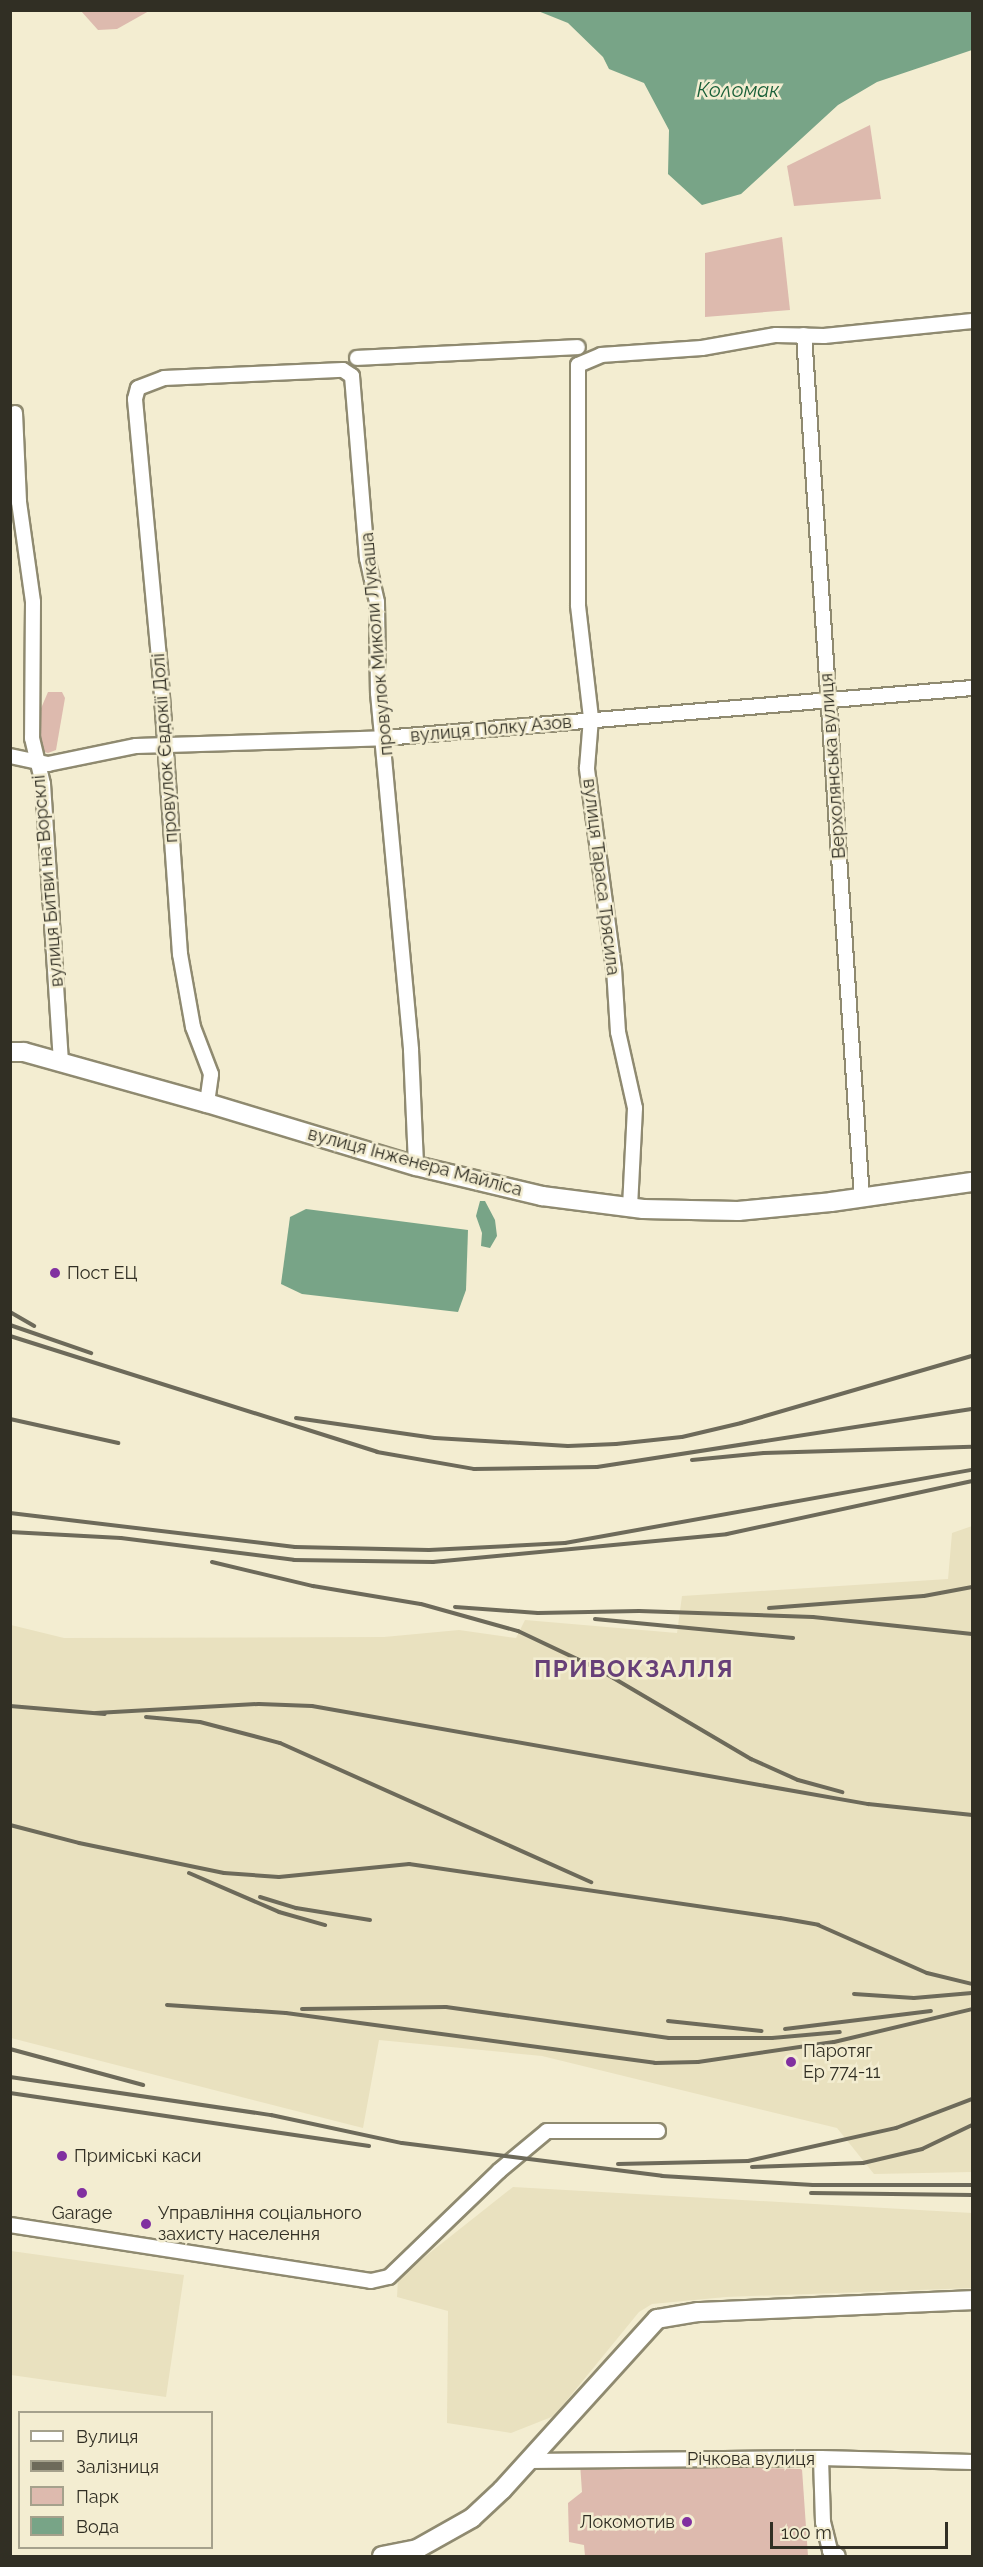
<!DOCTYPE html>
<meta charset="utf-8">
<style>
body{margin:0}
#map{position:relative;width:983px;height:2567px;overflow:hidden;background:#f3edd1;font-family:Raleway,sans-serif}
div>[style]{position:absolute}
.built>*{inset:0;background:#e9e1bf}
.green>*{inset:0;background:#ddbaae}
.water>*{inset:0;background:#78a487}
.roads{filter:drop-shadow(2px 0 #8f8a70) drop-shadow(-2px 0 #8f8a70) drop-shadow(0 2px #8f8a70) drop-shadow(0 -2px #8f8a70)}
.minor>*{height:14px;margin:-7px;padding:0 7px;transform-origin:7px;border-radius:7px;background:#fff}
.tertiary>*{height:18px;margin:-9px;padding:0 9px;transform-origin:9px;border-radius:9px;background:#fff}
.rail>*{height:4px;margin:-2px;padding:0 2px;transform-origin:2px;border-radius:2px;background:#6d6a5a}
.dots>*{width:16px;height:16px;translate:-50% -50%;box-sizing:border-box;border:3px solid #f3edd1;border-radius:50%}
span{translate:-50% -50%;white-space:nowrap;text-align:center;line-height:1.15;-webkit-text-stroke:5px #f3edd1;paint-order:stroke}
.street-label{font-size:18px;color:#312f24}
.poi-label{font-size:18px;color:#312f24}
.left{translate:0 -50%;text-align:left}
.right{translate:-100% -50%;text-align:right}
.water-label{font-size:20px;color:#196039;font-style:italic}
.district-label{font-size:24px;color:#674078;font-weight:700;letter-spacing:1.5px}
.frame{position:absolute;inset:0;border:12px solid #312f24;pointer-events:none}
.legend{position:absolute;left:18px;top:2411px;width:195px;height:138px;box-sizing:border-box;background:#f3edd1;border:2px solid #a5a18c;margin:0;padding:8px 10px;list-style:none;font-size:18px;color:#312f24}
.legend li{display:flex;align-items:center;gap:12px;height:30px}
.legend b{width:30px;border:2px solid #a5a18c}
.scale{position:absolute;left:770px;top:2522px;width:178px;height:27px;box-sizing:border-box;border:3px solid #312f24;border-top:0;padding-left:8px;font-size:18px;line-height:21px;white-space:nowrap;color:#312f24;-webkit-text-stroke:4px #f3edd1;paint-order:stroke}
</style>
<div id="map">
<div class="built">
<div style="clip-path:polygon(972px 1526px,972px 2172px,874px 2174px,837px 2128px,542px 2056px,379px 2040px,363px 2128px,11px 2038px,11px 1625px,64px 1638px,384px 1637px,459px 1630px,516px 1638px,525px 1620px,677px 1633px,682px 1596px,948px 1579px,952px 1533px)"></div>
<div style="clip-path:polygon(513px 2187px,972px 2213px,972px 2288px,726px 2297px,652px 2304px,639px 2312px,554px 2416px,511px 2433px,447px 2423px,448px 2311px,397px 2297px,398px 2278px)"></div>
<div style="clip-path:polygon(11px 2251px,184px 2275px,166px 2397px,11px 2375px)"></div>
</div>
<div class="green">
<div style="clip-path:polygon(81px 11px,81px 10px,149px 11px,117px 29px,98px 30px)"></div>
<div style="clip-path:polygon(870px 125px,881px 199px,794px 206px,787px 166px)"></div>
<div style="clip-path:polygon(782px 237px,790px 310px,705px 317px,705px 253px)"></div>
<div style="clip-path:polygon(48px 692px,62px 692px,65px 698px,56px 750px,48px 753px,41px 751px,36px 720px)"></div>
<div style="clip-path:polygon(580px 2463px,802px 2469px,808px 2556px,585px 2556px,584px 2545px,569px 2542px,568px 2503px,582px 2492px)"></div>
</div>
<div class="water">
<div style="clip-path:polygon(538px 11px,972px 11px,972px 50px,877px 82px,838px 105px,741px 194px,702px 205px,668px 174px,669px 130px,644px 83px,609px 69px,603px 57px,568px 23px)"></div>
<div style="clip-path:polygon(480px 1201px,485px 1201px,495px 1220px,497px 1236px,490px 1248px,481px 1246px,482px 1233px,476px 1216px)"></div>
<div style="clip-path:polygon(306px 1209px,468px 1230px,466px 1290px,458px 1312px,302px 1294px,281px 1284px,290px 1217px)"></div>
</div>
<div class="roads">
<div class="minor">
<div style="left:804px;top:335px;width:865px;rotate:86.16deg"></div>
<div style="left:357px;top:358px;width:221px;rotate:-2.8deg"></div>
<div style="left:15px;top:413px;width:89px;rotate:87.4deg"></div>
<div style="left:19px;top:502px;width:101px;rotate:82deg"></div>
<div style="left:33px;top:602px;width:136px;rotate:90.4deg"></div>
<div style="left:32px;top:738px;width:47px;rotate:76.6deg"></div>
<div style="left:43px;top:784px;width:280px;rotate:86.3deg"></div>
<div style="left:10px;top:756px;width:39px;rotate:12deg"></div>
<div style="left:48px;top:764px;width:90px;rotate:-11.6deg"></div>
<div style="left:136px;top:746px;width:248px;rotate:-1.8deg"></div>
<div style="left:384px;top:738px;width:590px;rotate:-4.86deg"></div>
<div style="left:207px;top:1103px;width:29px;rotate:-82deg"></div>
<div style="left:211px;top:1074px;width:50px;rotate:-111deg"></div>
<div style="left:193px;top:1027px;width:74px;rotate:-100.1deg"></div>
<div style="left:180px;top:954px;width:286px;rotate:-94deg"></div>
<div style="left:160px;top:669px;width:271px;rotate:-95.3deg"></div>
<div style="left:135px;top:399px;width:11px;rotate:-75deg"></div>
<div style="left:138px;top:388px;width:28px;rotate:-21deg"></div>
<div style="left:164px;top:378px;width:179px;rotate:-2.6deg"></div>
<div style="left:343px;top:370px;width:11px;rotate:34deg"></div>
<div style="left:352px;top:376px;width:183px;rotate:85.3deg"></div>
<div style="left:367px;top:558px;width:45px;rotate:77.2deg"></div>
<div style="left:377px;top:602px;width:91px;rotate:89.4deg"></div>
<div style="left:378px;top:693px;width:359px;rotate:84.7deg"></div>
<div style="left:411px;top:1050px;width:116px;rotate:87.5deg"></div>
<div style="left:630px;top:1207px;width:99px;rotate:-87.1deg"></div>
<div style="left:635px;top:1108px;width:78px;rotate:-102.6deg"></div>
<div style="left:618px;top:1032px;width:63px;rotate:-93.6deg"></div>
<div style="left:614px;top:969px;width:203px;rotate:-97.7deg"></div>
<div style="left:587px;top:768px;width:50px;rotate:-85.4deg"></div>
<div style="left:591px;top:718px;width:114px;rotate:-96.6deg"></div>
<div style="left:578px;top:605px;width:240px;rotate:-90deg"></div>
<div style="left:578px;top:365px;width:25px;rotate:-23deg"></div>
<div style="left:601px;top:355px;width:101px;rotate:-4deg"></div>
<div style="left:702px;top:348px;width:75px;rotate:-10deg"></div>
<div style="left:776px;top:335px;width:48px;rotate:1.2deg"></div>
<div style="left:824px;top:336px;width:149px;rotate:-5.8deg"></div>
<div style="left:10px;top:2225px;width:365px;rotate:8.8deg"></div>
<div style="left:371px;top:2281px;width:18px;rotate:-13deg"></div>
<div style="left:389px;top:2277px;width:153px;rotate:-43.9deg"></div>
<div style="left:499px;top:2171px;width:62px;rotate:-39.8deg"></div>
<div style="left:547px;top:2131px;width:111px"></div>
<div style="left:821px;top:2458px;width:64px;rotate:88.2deg"></div>
<div style="left:823px;top:2522px;width:30px;rotate:76deg"></div>
<div style="left:830px;top:2551px;width:9px;rotate:32deg"></div>
<div style="left:529px;top:2461px;width:292px;rotate:-0.6deg"></div>
<div style="left:821px;top:2458px;width:151px;rotate:1.5deg"></div>
</div>
<div class="tertiary">
<div style="left:10px;top:1052px;width:14px"></div>
<div style="left:24px;top:1052px;width:190px;rotate:15.6deg"></div>
<div style="left:207px;top:1103px;width:218px;rotate:16.8deg"></div>
<div style="left:416px;top:1166px;width:130px;rotate:13.4deg"></div>
<div style="left:542px;top:1196px;width:102px;rotate:7.3deg"></div>
<div style="left:643px;top:1209px;width:95px;rotate:1.2deg"></div>
<div style="left:738px;top:1211px;width:93px;rotate:-5.5deg"></div>
<div style="left:831px;top:1202px;width:142px;rotate:-8.1deg"></div>
<div style="left:382px;top:2556px;width:36px;rotate:-11deg"></div>
<div style="left:417px;top:2549px;width:63px;rotate:-29.4deg"></div>
<div style="left:472px;top:2518px;width:41px;rotate:-43deg"></div>
<div style="left:502px;top:2490px;width:231px;rotate:-47.8deg"></div>
<div style="left:657px;top:2319px;width:42px;rotate:-9.7deg"></div>
<div style="left:698px;top:2312px;width:274px;rotate:-2.5deg"></div>
</div>
</div>
<div class="rail">
<div style="left:10px;top:1312px;width:28px;rotate:30deg"></div>
<div style="left:10px;top:1325px;width:86px;rotate:19.1deg"></div>
<div style="left:10px;top:1336px;width:385px;rotate:17.5deg"></div>
<div style="left:377px;top:1452px;width:98px;rotate:9.9deg"></div>
<div style="left:474px;top:1469px;width:123px;rotate:-0.9deg"></div>
<div style="left:597px;top:1467px;width:379px;rotate:-8.8deg"></div>
<div style="left:296px;top:1418px;width:140px;rotate:8.2deg"></div>
<div style="left:435px;top:1438px;width:133px;rotate:3.4deg"></div>
<div style="left:568px;top:1446px;width:48px;rotate:-2.4deg"></div>
<div style="left:616px;top:1444px;width:66px;rotate:-6.1deg"></div>
<div style="left:682px;top:1437px;width:61px;rotate:-13.3deg"></div>
<div style="left:741px;top:1423px;width:241px;rotate:-16.2deg"></div>
<div style="left:10px;top:1419px;width:111px;rotate:12.5deg"></div>
<div style="left:692px;top:1460px;width:72px;rotate:-5.6deg"></div>
<div style="left:764px;top:1453px;width:208px;rotate:-1.7deg"></div>
<div style="left:10px;top:1513px;width:287px;rotate:6.8deg"></div>
<div style="left:295px;top:1547px;width:134px;rotate:1.3deg"></div>
<div style="left:429px;top:1550px;width:136px;rotate:-2.9deg"></div>
<div style="left:565px;top:1543px;width:413px;rotate:-10.2deg"></div>
<div style="left:10px;top:1532px;width:111px;rotate:3.1deg"></div>
<div style="left:121px;top:1538px;width:174px;rotate:7.2deg"></div>
<div style="left:294px;top:1560px;width:139px;rotate:0.8deg"></div>
<div style="left:433px;top:1562px;width:295px;rotate:-5.4deg"></div>
<div style="left:727px;top:1534px;width:251px;rotate:-12.2deg"></div>
<div style="left:212px;top:1562px;width:104px;rotate:13.4deg"></div>
<div style="left:313px;top:1586px;width:109px;rotate:9.5deg"></div>
<div style="left:421px;top:1604px;width:101px;rotate:15.6deg"></div>
<div style="left:518px;top:1631px;width:89px;rotate:25.4deg"></div>
<div style="left:598px;top:1669px;width:178px;rotate:30.5deg"></div>
<div style="left:751px;top:1759px;width:51px;rotate:24.1deg"></div>
<div style="left:798px;top:1780px;width:46px;rotate:15.3deg"></div>
<div style="left:455px;top:1607px;width:83px;rotate:4.1deg"></div>
<div style="left:538px;top:1613px;width:101px;rotate:-1.1deg"></div>
<div style="left:639px;top:1611px;width:174px;rotate:2deg"></div>
<div style="left:813px;top:1617px;width:160px;rotate:6.1deg"></div>
<div style="left:769px;top:1608px;width:155px;rotate:-4.4deg"></div>
<div style="left:924px;top:1596px;width:49px;rotate:-10.6deg"></div>
<div style="left:595px;top:1619px;width:199px;rotate:5.5deg"></div>
<div style="left:10px;top:1706px;width:95px;rotate:4.8deg"></div>
<div style="left:96px;top:1713px;width:163px;rotate:-3.2deg"></div>
<div style="left:259px;top:1704px;width:53px;rotate:2.2deg"></div>
<div style="left:312px;top:1706px;width:565px;rotate:10deg"></div>
<div style="left:868px;top:1804px;width:105px;rotate:6deg"></div>
<div style="left:146px;top:1717px;width:54px;rotate:5.3deg"></div>
<div style="left:200px;top:1722px;width:83px;rotate:14.7deg"></div>
<div style="left:280px;top:1743px;width:341px;rotate:24.1deg"></div>
<div style="left:10px;top:1825px;width:71px;rotate:14.6deg"></div>
<div style="left:79px;top:1843px;width:148px;rotate:11.7deg"></div>
<div style="left:224px;top:1873px;width:55px;rotate:4.2deg"></div>
<div style="left:279px;top:1877px;width:131px;rotate:-5.7deg"></div>
<div style="left:409px;top:1864px;width:375px;rotate:8.3deg"></div>
<div style="left:780px;top:1918px;width:39px;rotate:10deg"></div>
<div style="left:818px;top:1925px;width:119px;rotate:23.8deg"></div>
<div style="left:927px;top:1973px;width:46px;rotate:13.7deg"></div>
<div style="left:189px;top:1873px;width:98px;rotate:23.4deg"></div>
<div style="left:279px;top:1912px;width:48px;rotate:15.8deg"></div>
<div style="left:260px;top:1897px;width:38px;rotate:17deg"></div>
<div style="left:296px;top:1908px;width:75px;rotate:9.2deg"></div>
<div style="left:854px;top:1994px;width:60px;rotate:3.8deg"></div>
<div style="left:914px;top:1998px;width:58px;rotate:-4.9deg"></div>
<div style="left:167px;top:2005px;width:119px;rotate:3.8deg"></div>
<div style="left:286px;top:2013px;width:372px;rotate:7.7deg"></div>
<div style="left:655px;top:2063px;width:43px;rotate:-1.3deg"></div>
<div style="left:698px;top:2062px;width:137px;rotate:-8.4deg"></div>
<div style="left:834px;top:2042px;width:142px;rotate:-13.4deg"></div>
<div style="left:302px;top:2009px;width:144px;rotate:-0.8deg"></div>
<div style="left:446px;top:2007px;width:225px;rotate:7.9deg"></div>
<div style="left:669px;top:2038px;width:103px"></div>
<div style="left:772px;top:2038px;width:68px;rotate:-5deg"></div>
<div style="left:668px;top:2021px;width:94px;rotate:6.1deg"></div>
<div style="left:785px;top:2029px;width:147px;rotate:-7deg"></div>
<div style="left:10px;top:2049px;width:138px;rotate:15.1deg"></div>
<div style="left:10px;top:2077px;width:264px;rotate:8.3deg"></div>
<div style="left:271px;top:2115px;width:134px;rotate:12.1deg"></div>
<div style="left:402px;top:2143px;width:262px;rotate:7.2deg"></div>
<div style="left:662px;top:2176px;width:151px;rotate:3.4deg"></div>
<div style="left:813px;top:2185px;width:159px"></div>
<div style="left:10px;top:2093px;width:363px;rotate:8.4deg"></div>
<div style="left:618px;top:2164px;width:130px;rotate:-1.3deg"></div>
<div style="left:748px;top:2161px;width:152px;rotate:-12.6deg"></div>
<div style="left:896px;top:2128px;width:81px;rotate:-20.9deg"></div>
<div style="left:752px;top:2167px;width:111px;rotate:-2.1deg"></div>
<div style="left:863px;top:2163px;width:61px;rotate:-13.3deg"></div>
<div style="left:922px;top:2149px;width:55px;rotate:-25.6deg"></div>
<div style="left:811px;top:2193px;width:161px;rotate:0.7deg"></div>
</div>
<div class="dots">
<div style="left:55px;top:1273px;background:#8130a0"></div>
<div style="left:791px;top:2062px;background:#8130a0"></div>
<div style="left:62px;top:2156px;background:#8130a0"></div>
<div style="left:82px;top:2193px;background:#8130a0"></div>
<div style="left:146px;top:2224px;background:#8130a0"></div>
<div style="left:687px;top:2522px;background:#8130a0"></div>
</div>
<div class="street-label">
<span style="left:377px;top:644px;rotate:-95deg">провулок Миколи Лукаша</span>
<span style="left:491px;top:729px;rotate:-5deg">вулиця Полку Азов</span>
<span style="left:165px;top:748px;rotate:-94deg">провулок Євдокії Долі</span>
<span style="left:833px;top:766px;rotate:-94deg">Верхолянська вулиця</span>
<span style="left:601px;top:877px;rotate:83deg">вулиця Тараса Трясила</span>
<span style="left:48px;top:881px;rotate:-95deg">вулиця Битви на Ворсклі</span>
<span style="left:415px;top:1162px;rotate:15deg">вулиця Інженера Майліса</span>
<span style="left:751px;top:2459px">Річкова вулиця</span>
</div>
<div class="poi-label">
<span class="left" style="left:67px;top:1273px">Пост ЕЦ</span>
<span class="left" style="left:803px;top:2062px">Паротяг<br>Ер 774-11</span>
<span class="left" style="left:74px;top:2156px">Приміські каси</span>
<span style="left:82px;top:2213px">Garage</span>
<span class="left" style="left:158px;top:2224px">Управління соціального<br>захисту населення</span>
<span class="right" style="left:675px;top:2522px">Локомотив</span>
</div>
<div class="water-label">
<span style="left:738px;top:90px">Коломак</span>
</div>
<div class="district-label">
<span style="left:634px;top:1669px">ПРИВОКЗАЛЛЯ</span>
</div>
<div class="frame"></div>
<ul class="legend">
<li><b style="height:8px;background:#fff"></b>Вулиця</li>
<li><b style="height:8px;background:#6d6a5a"></b>Залізниця</li>
<li><b style="height:16px;background:#ddbaae"></b>Парк</li>
<li><b style="height:16px;background:#78a487"></b>Вода</li>
</ul>
<div class="scale">100 m</div>
</div>
